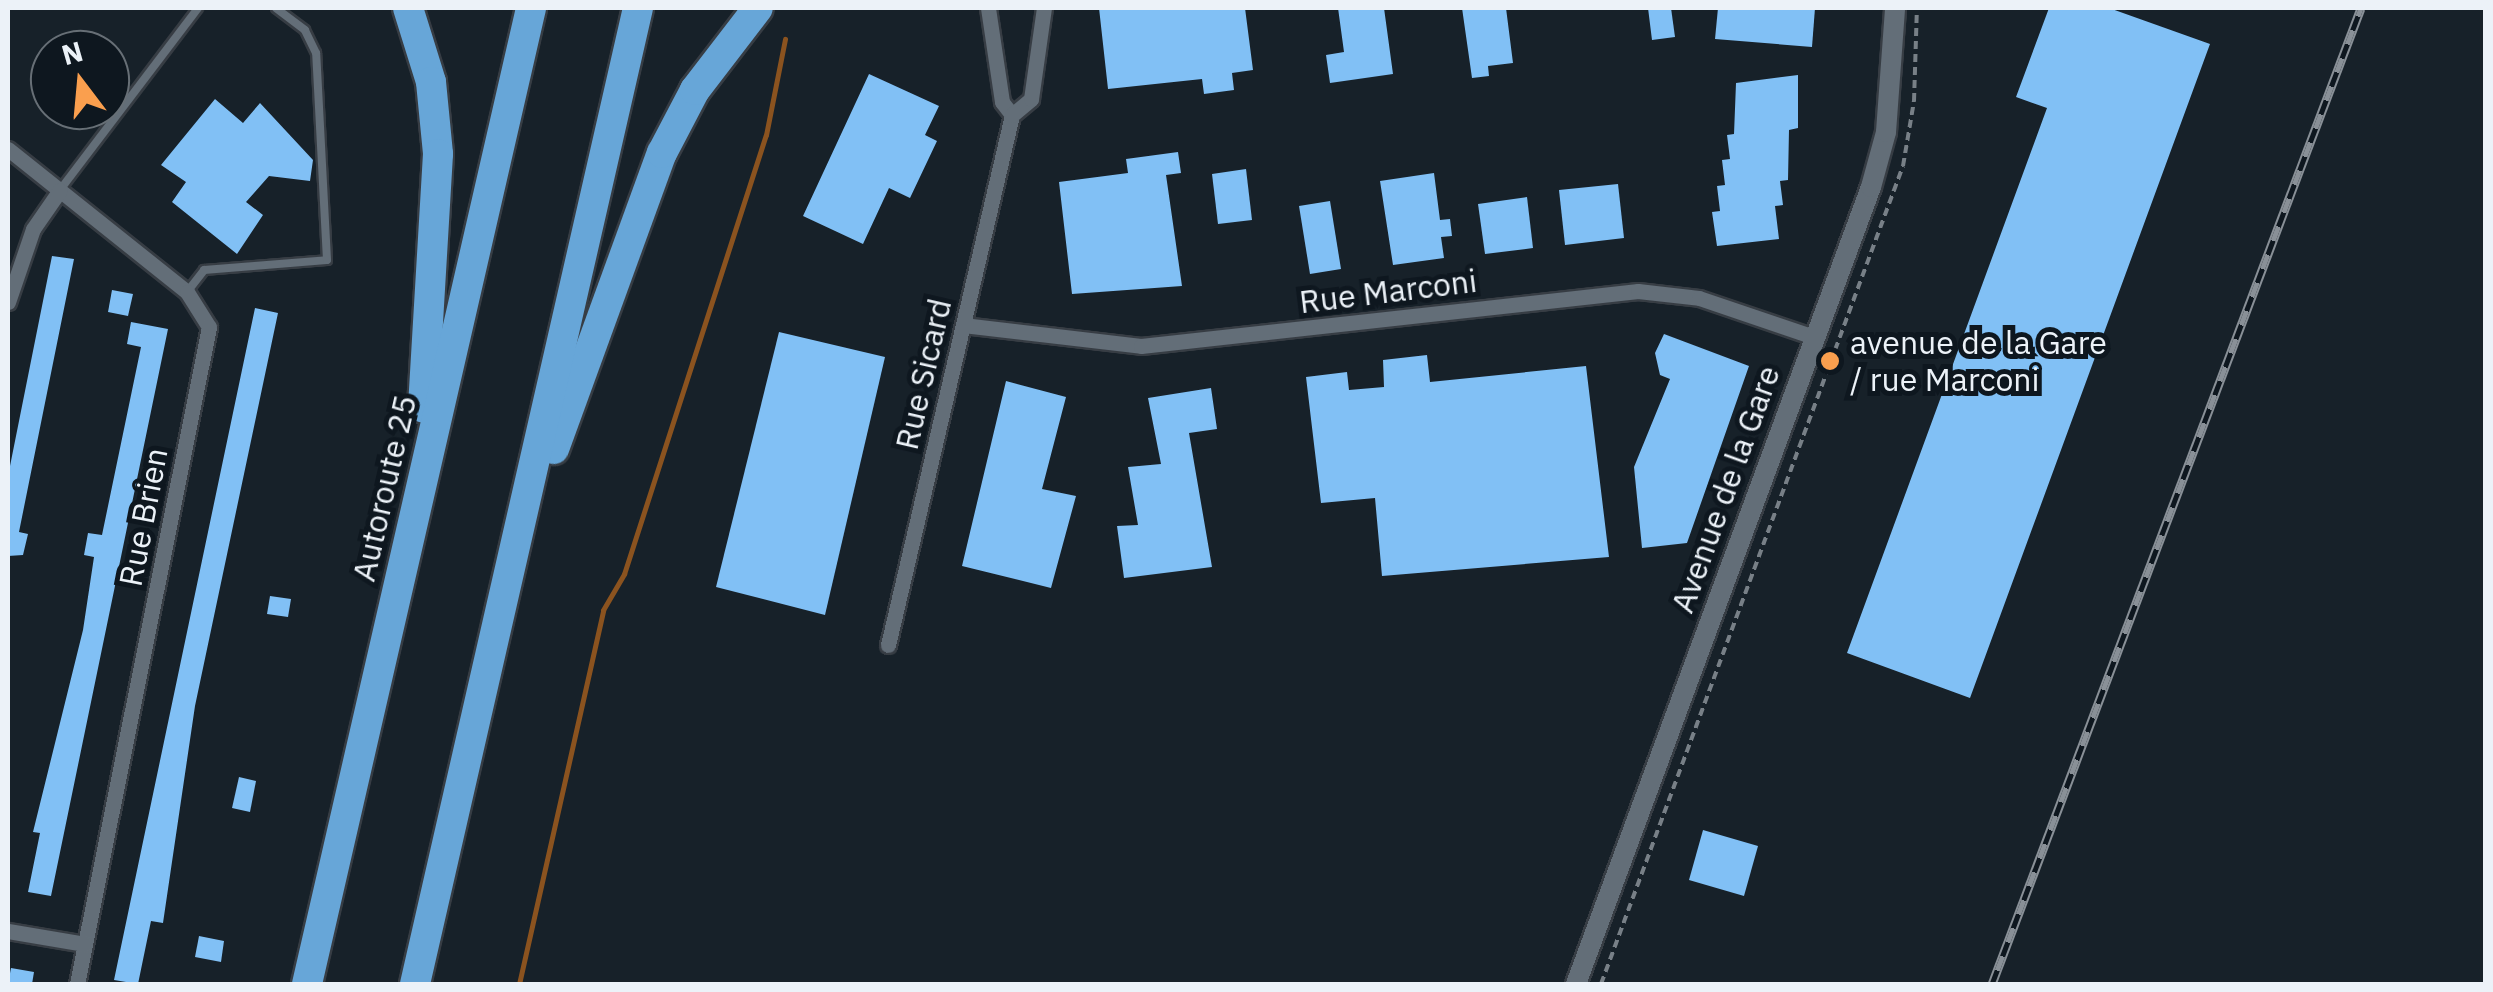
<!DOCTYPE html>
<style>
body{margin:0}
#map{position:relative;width:2493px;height:992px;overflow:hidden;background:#172129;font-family:"IBM Plex Sans",sans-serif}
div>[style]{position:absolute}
.stream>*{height:5px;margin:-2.5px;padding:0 2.5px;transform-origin:2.5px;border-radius:2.5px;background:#8b531f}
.building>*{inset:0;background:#81c0f5}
.path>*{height:4px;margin-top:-2px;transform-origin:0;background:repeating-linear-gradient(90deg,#788087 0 8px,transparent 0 13px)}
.roads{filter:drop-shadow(2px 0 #373d44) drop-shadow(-2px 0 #373d44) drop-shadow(0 2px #373d44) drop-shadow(0 -2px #373d44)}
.service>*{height:8px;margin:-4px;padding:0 4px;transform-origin:4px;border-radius:4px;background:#636e78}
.minor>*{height:15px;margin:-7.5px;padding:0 7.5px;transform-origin:7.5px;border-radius:7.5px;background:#636e78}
.tertiary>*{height:20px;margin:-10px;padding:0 10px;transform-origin:10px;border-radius:10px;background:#636e78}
.motorway>*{height:30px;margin:-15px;padding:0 15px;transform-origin:15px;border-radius:15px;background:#67a6d8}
.rail>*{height:9px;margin-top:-4.5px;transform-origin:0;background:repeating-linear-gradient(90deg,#0e171f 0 15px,#899097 0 30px);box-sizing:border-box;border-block:2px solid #899097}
.dots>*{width:28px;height:28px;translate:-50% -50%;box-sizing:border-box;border:5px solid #0e171f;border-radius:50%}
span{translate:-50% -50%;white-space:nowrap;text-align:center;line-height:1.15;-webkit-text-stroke:10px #0e171f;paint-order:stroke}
.street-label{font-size:32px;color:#ecf2f8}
.poi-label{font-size:32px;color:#ecf2f8}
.left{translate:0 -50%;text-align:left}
.frame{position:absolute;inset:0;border:10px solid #ecf2f8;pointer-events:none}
.north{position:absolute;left:30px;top:30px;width:100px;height:100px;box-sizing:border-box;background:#0e171f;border:2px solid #676f76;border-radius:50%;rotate:344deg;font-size:28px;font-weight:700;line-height:40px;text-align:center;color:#ecf2f8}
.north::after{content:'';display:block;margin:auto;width:35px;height:45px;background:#fa9f4e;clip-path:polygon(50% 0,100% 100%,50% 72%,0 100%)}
</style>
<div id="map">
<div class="stream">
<div style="left:519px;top:984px;width:383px;rotate:-77.3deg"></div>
<div style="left:603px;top:610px;width:42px;rotate:-59.7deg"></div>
<div style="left:624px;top:574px;width:461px;rotate:-72.1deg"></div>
<div style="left:766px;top:135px;width:98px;rotate:-78.8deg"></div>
</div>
<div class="building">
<div style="clip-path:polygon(1099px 8px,1245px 8px,1253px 70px,1232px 73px,1234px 90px,1204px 94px,1202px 79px,1108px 89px)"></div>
<div style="clip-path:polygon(1338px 8px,1384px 8px,1393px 74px,1330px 83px,1326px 55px,1344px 52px)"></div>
<div style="clip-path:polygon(1462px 8px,1506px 8px,1513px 63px,1488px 66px,1489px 76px,1472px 78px)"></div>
<div style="clip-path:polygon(1648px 8px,1671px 8px,1675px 37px,1652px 40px)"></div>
<div style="clip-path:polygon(1718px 8px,1815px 8px,1812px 47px,1715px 39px)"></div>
<div style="clip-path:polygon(2049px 8px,2109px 8px,2210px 44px,1970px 698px,1847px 653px,2047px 108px,2016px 97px)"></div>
<div style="clip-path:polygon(869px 74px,939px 106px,925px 135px,937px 141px,910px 198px,889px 188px,863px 244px,803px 216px)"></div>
<div style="clip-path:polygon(1798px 75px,1798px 128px,1789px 130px,1788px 180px,1780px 181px,1783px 205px,1775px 206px,1779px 239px,1717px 246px,1712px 212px,1720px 211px,1717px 186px,1725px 185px,1722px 160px,1730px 159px,1727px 135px,1734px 134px,1736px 83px)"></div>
<div style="clip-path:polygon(215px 99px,243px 123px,260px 103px,313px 160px,310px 181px,269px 176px,246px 202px,263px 215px,237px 254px,172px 202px,186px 182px,161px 165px)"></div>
<div style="clip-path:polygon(1178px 152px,1181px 173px,1166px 175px,1182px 286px,1072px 294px,1059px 182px,1128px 173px,1126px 159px)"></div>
<div style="clip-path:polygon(1246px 169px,1252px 220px,1218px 224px,1212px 174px)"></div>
<div style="clip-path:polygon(1434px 173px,1440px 220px,1450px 219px,1452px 236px,1441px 237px,1444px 258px,1393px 265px,1380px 181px)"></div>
<div style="clip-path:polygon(1618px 184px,1624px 238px,1565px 245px,1559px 190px)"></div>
<div style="clip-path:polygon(1527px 197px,1533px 248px,1485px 254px,1478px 204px)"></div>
<div style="clip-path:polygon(1330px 201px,1341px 269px,1310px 274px,1299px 206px)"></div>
<div style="clip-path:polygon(52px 256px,74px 259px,19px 532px,28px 534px,23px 555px,8px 556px,8px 476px)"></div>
<div style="clip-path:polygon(112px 290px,133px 294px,128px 316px,108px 312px)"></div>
<div style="clip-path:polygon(255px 308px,278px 313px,195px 706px,163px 923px,151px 921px,138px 984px,114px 980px)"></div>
<div style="clip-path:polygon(131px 322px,168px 329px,51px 896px,28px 892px,40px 833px,33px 832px,83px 630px,94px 557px,84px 555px,88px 533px,102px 535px,141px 347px,127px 344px)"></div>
<div style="clip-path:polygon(779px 332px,885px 357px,825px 615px,716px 587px)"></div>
<div style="clip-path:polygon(1664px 334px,1749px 366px,1687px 543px,1642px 548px,1634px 467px,1670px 379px,1660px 375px,1655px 353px)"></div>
<div style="clip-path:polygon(1427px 355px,1430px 382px,1586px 366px,1609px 557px,1382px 576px,1375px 498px,1321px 503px,1306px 377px,1347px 372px,1349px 390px,1384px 387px,1383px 360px)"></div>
<div style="clip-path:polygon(1006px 381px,1066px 397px,1042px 489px,1076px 496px,1051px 588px,962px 566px)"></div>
<div style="clip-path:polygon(1211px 388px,1217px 429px,1189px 433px,1212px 567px,1124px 578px,1117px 526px,1138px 525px,1128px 467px,1161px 464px,1148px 398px)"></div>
<div style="clip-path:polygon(270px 596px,291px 599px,288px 617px,267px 614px)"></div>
<div style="clip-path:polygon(239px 777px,256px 781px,250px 812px,232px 808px)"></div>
<div style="clip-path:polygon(1703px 830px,1758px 846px,1744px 896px,1689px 880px)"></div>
<div style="clip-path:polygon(199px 936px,224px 941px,221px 962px,195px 957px)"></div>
<div style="clip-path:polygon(11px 968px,34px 972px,32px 984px,8px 984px)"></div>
</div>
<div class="path">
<div style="left:1601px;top:984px;width:872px;rotate:-69.74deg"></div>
<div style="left:1903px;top:166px;width:66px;rotate:-80.4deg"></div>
<div style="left:1914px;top:101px;width:93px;rotate:-88.2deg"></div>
</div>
<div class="roads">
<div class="service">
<div style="left:60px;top:190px;width:228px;rotate:-52.8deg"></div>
<div style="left:187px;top:292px;width:28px;rotate:-52deg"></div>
<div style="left:204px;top:270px;width:123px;rotate:-4.6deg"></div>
<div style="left:327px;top:260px;width:207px;rotate:-93deg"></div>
<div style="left:316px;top:53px;width:25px;rotate:-116deg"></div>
<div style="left:305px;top:30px;width:36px;rotate:-143deg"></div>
</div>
<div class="minor">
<div style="left:988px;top:8px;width:95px;rotate:81.5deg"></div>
<div style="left:1002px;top:102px;width:16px;rotate:52deg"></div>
<div style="left:8px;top:149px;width:229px;rotate:38.6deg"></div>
<div style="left:187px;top:292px;width:41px;rotate:57.8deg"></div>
<div style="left:209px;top:327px;width:670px;rotate:101.36deg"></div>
<div style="left:8px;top:302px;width:77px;rotate:-71.1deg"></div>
<div style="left:33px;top:229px;width:47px;rotate:-55.3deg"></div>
<div style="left:963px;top:325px;width:179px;rotate:6.7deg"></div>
<div style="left:1141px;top:346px;width:500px;rotate:-6.31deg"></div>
<div style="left:1638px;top:291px;width:61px;rotate:6.5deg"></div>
<div style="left:1699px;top:298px;width:121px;rotate:18.7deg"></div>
<div style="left:888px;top:645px;width:544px;rotate:-76.83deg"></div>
<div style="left:1012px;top:115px;width:25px;rotate:-40deg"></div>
<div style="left:1031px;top:99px;width:92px;rotate:-81.9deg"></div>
<div style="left:8px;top:931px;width:78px;rotate:9.6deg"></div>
</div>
<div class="tertiary">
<div style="left:1576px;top:984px;width:850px;rotate:-69.69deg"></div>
<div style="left:1871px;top:187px;width:57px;rotate:-74.7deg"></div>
<div style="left:1886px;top:132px;width:124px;rotate:-85.8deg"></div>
</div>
<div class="motorway">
<div style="left:408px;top:8px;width:77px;rotate:72.7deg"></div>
<div style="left:431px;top:82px;width:72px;rotate:84.4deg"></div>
<div style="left:438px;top:154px;width:254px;rotate:93.4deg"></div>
<div style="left:554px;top:449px;width:315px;rotate:-70deg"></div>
<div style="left:662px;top:153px;width:71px;rotate:-62.4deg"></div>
<div style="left:695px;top:90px;width:103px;rotate:-52.5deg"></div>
<div style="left:307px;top:984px;width:1001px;rotate:-77.07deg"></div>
<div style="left:415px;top:984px;width:1001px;rotate:-77.13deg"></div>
</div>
</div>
<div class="rail">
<div style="left:1992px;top:984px;width:1043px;rotate:-69.29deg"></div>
</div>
<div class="dots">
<div style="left:1830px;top:361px;background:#fa9f4e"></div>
</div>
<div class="street-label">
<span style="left:1388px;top:291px;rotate:-7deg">Rue Marconi</span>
<span style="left:923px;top:374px;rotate:-77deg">Rue Sicard</span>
<span style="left:384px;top:488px;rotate:-77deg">Autoroute 25</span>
<span style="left:1725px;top:489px;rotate:-70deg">Avenue de la Gare</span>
<span style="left:143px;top:517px;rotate:-79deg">Rue Brien</span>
</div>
<div class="poi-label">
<span class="left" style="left:1850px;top:361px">avenue de la Gare<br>/ rue Marconi</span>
</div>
<div class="frame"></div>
<div class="north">N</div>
</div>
